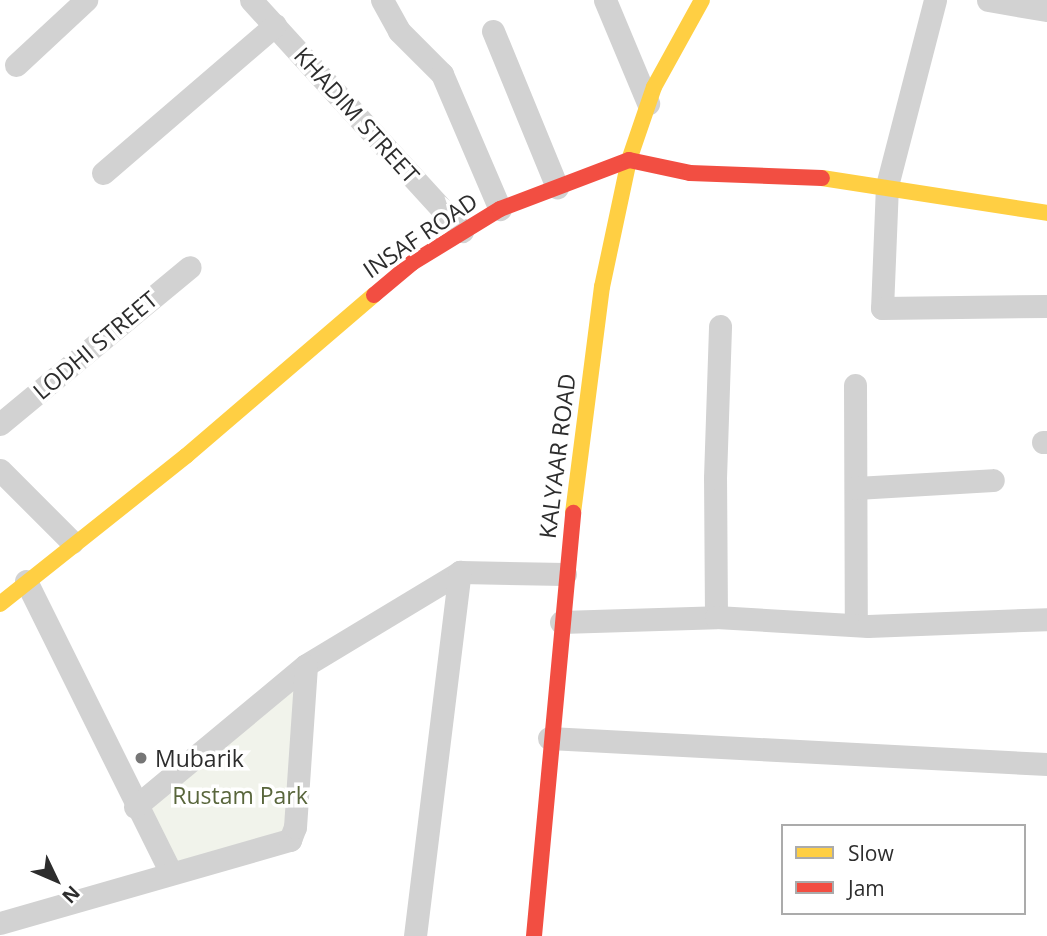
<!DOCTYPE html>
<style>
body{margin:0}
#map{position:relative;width:1047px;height:936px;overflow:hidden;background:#fff;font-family:"Open Sans",sans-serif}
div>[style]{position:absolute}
.green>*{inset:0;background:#f1f3eb}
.street>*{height:23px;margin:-11.5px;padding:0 11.5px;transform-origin:11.5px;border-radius:11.5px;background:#d2d2d2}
.slow>*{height:16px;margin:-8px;padding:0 8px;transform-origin:8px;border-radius:8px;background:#ffcf43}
.jam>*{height:16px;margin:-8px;padding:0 8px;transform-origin:8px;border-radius:8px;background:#f24e42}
.dots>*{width:19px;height:19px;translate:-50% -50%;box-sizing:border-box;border:4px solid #fff;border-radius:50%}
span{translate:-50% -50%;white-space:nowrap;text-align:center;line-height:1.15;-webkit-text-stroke:7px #fff;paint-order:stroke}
.street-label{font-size:23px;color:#2d2d2d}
.poi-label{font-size:23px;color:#2d2d2d}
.left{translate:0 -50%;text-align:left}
.park-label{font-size:23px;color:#59663c}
.legend{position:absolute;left:781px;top:824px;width:245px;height:91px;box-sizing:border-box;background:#fff;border:2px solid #ababab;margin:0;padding:9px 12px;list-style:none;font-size:21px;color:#2d2d2d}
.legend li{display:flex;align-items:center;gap:14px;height:35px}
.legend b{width:35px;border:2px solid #ababab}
.north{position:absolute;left:21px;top:845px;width:70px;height:70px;-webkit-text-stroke:5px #fff;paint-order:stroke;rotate:134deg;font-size:19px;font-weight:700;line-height:28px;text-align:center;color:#2d2d2d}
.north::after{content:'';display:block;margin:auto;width:24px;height:32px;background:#2d2d2d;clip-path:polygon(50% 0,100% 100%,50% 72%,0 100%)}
</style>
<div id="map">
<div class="green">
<div style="clip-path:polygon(306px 665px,295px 827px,170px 871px,138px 804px)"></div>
</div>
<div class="street">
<div style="left:251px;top:0;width:313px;rotate:47.6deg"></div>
<div style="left:382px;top:0;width:35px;rotate:61deg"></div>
<div style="left:399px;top:31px;width:61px;rotate:45deg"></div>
<div style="left:442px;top:74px;width:147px;rotate:66.8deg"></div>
<div style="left:605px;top:0;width:112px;rotate:67.3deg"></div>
<div style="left:935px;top:0;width:191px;rotate:104.5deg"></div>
<div style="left:887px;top:185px;width:123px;rotate:92.3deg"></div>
<div style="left:882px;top:308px;width:165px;rotate:-0.7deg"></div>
<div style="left:988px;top:0;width:59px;rotate:9.8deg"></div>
<div style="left:493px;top:31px;width:169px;rotate:67.7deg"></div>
<div style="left:16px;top:65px;width:96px;rotate:-42.9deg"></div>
<div style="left:103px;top:173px;width:227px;rotate:-40.7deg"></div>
<div style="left:855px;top:385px;width:240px;rotate:89.8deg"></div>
<div style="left:0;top:424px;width:246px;rotate:-39.6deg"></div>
<div style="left:1043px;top:442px;width:4px"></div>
<div style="left:0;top:470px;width:102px;rotate:45deg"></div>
<div style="left:856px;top:488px;width:137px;rotate:-3.3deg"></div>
<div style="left:26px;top:581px;width:324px;rotate:63.6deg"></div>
<div style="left:716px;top:617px;width:139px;rotate:-90.4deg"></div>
<div style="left:715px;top:478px;width:152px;rotate:-88.1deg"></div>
<div style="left:561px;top:622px;width:155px;rotate:-1.8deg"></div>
<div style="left:716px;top:617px;width:152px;rotate:3.4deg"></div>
<div style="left:868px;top:626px;width:179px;rotate:-2.2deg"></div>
<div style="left:549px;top:738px;width:499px;rotate:3deg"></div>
<div style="left:135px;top:807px;width:222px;rotate:-39.7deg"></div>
<div style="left:306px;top:665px;width:180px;rotate:-31.1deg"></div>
<div style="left:460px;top:572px;width:105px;rotate:1.1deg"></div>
<div style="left:0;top:923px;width:302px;rotate:-16deg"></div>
<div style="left:290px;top:840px;width:14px;rotate:-69deg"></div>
<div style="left:295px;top:827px;width:162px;rotate:-86.1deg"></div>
<div style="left:415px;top:936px;width:367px;rotate:-83deg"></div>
</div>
<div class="slow">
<div style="left:822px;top:178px;width:228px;rotate:8.8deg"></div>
<div style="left:573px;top:513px;width:228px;rotate:-82.7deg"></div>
<div style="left:602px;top:287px;width:130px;rotate:-78deg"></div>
<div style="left:629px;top:160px;width:77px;rotate:-71.1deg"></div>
<div style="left:654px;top:87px;width:99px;rotate:-61.1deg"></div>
<div style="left:0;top:604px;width:238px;rotate:-38.5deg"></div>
<div style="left:186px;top:456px;width:248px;rotate:-40.6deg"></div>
</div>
<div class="jam">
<div style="left:374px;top:295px;width:50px;rotate:-40.1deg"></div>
<div style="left:412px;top:263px;width:103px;rotate:-31.5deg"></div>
<div style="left:500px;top:209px;width:138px;rotate:-20.8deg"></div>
<div style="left:629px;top:160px;width:62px;rotate:12deg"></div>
<div style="left:690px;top:173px;width:132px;rotate:2.2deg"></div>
<div style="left:534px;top:936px;width:425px;rotate:-84.7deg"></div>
</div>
<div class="dots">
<div style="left:141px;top:758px;background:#767676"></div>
</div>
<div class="street-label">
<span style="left:357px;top:115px;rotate:48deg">KHADIM STREET</span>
<span style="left:420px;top:235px;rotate:-34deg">INSAF ROAD</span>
<span style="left:95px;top:345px;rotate:-40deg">LODHI STREET</span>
<span style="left:557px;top:456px;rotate:-83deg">KALYAAR ROAD</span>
</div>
<div class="poi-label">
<span class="left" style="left:155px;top:758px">Mubarik</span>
</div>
<div class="park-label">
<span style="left:240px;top:795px">Rustam Park</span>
</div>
<ul class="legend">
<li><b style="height:9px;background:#ffcf43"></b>Slow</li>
<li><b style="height:9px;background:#f24e42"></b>Jam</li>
</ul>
<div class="north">N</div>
</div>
